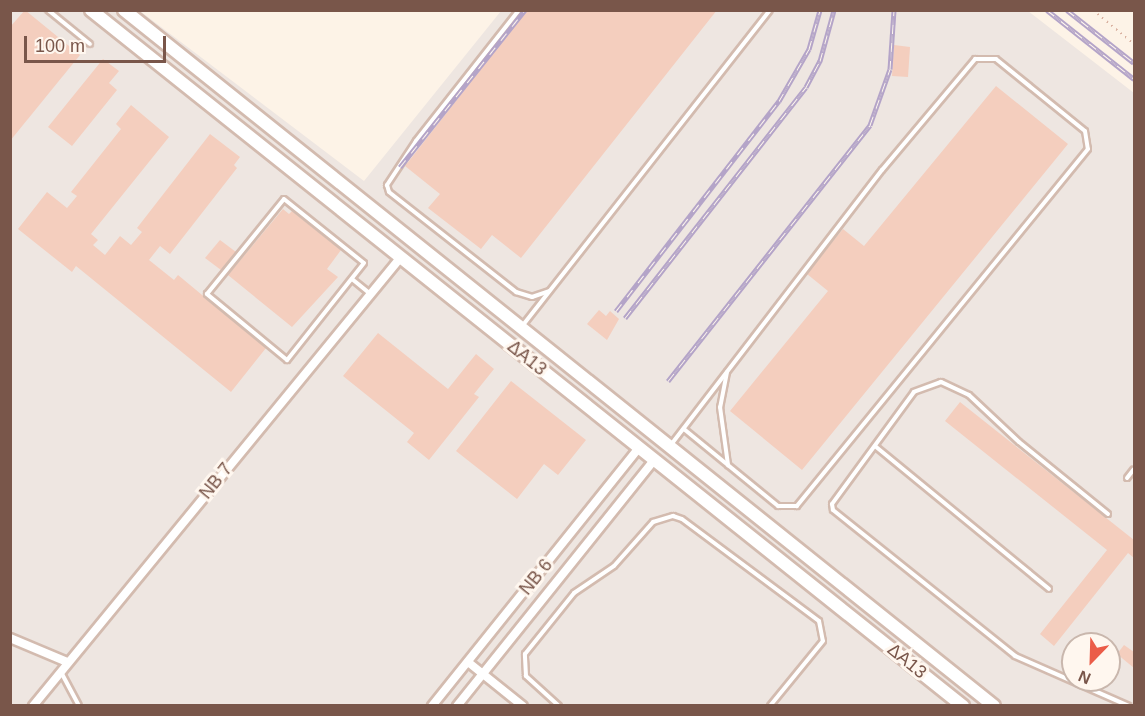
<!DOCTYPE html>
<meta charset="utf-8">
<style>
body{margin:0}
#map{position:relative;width:1145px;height:716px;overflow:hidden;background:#fdf3e7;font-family:Helvetica,sans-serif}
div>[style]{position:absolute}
.industrial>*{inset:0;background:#eee6e1}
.building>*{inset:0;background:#f4cebe}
.path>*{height:1.5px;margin-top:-0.75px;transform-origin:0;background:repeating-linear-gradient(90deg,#d9b1a0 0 1.5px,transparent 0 6px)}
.roads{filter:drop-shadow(2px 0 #d3bbaf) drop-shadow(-2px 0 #d3bbaf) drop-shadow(0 2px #d3bbaf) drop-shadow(0 -2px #d3bbaf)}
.lane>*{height:4px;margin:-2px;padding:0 2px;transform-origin:2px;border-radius:2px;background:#fff}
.street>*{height:8px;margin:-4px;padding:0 4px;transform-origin:4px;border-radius:4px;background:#fff}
.secondary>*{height:12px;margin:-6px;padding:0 6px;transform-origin:6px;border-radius:6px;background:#fff}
.rail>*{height:5px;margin-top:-2.5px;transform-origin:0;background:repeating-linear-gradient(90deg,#fff7ef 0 9px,#b4a4c8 0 18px);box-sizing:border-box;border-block:2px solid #b4a4c8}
span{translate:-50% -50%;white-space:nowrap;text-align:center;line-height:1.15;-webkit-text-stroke:6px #fff7ef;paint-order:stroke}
.street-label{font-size:18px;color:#79564a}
.frame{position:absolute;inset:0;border:12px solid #79564a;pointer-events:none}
.north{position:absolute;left:1061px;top:632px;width:60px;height:60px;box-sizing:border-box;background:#fff7ef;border:2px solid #c9b7ad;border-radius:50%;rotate:203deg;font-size:16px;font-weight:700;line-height:24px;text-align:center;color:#79564a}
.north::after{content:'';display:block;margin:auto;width:21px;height:27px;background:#eb5c48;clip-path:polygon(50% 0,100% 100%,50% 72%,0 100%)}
.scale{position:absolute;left:24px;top:36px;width:142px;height:27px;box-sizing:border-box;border:3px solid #79564a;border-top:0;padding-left:8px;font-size:18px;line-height:21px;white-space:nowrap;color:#79564a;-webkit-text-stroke:4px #fff7ef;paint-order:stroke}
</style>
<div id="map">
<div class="industrial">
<div style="clip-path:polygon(evenodd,10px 11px,140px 11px,364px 181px,501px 11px,1028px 11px,1134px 93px,1134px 705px,11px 705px,10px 11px,1073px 644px,1109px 644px,1109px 680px,1073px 680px,1073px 644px)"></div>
</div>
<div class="building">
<div style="clip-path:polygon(25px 10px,80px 55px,10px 141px,10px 27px)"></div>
<div style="clip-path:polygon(527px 10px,717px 10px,521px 258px,492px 235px,481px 249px,428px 208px,440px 194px,405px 166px)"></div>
<div style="clip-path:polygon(894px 45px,910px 47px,908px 77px,892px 76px)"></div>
<div style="clip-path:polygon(103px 59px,119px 71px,109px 83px,117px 90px,72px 146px,48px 127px)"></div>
<div style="clip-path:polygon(996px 86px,1068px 144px,802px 470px,730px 411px,828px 291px,807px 274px,824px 252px,843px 229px,864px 246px)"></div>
<div style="clip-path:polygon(131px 105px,169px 137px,91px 234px,98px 240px,93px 245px,105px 255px,120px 236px,131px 245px,142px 232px,137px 228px,210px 134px,240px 157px,234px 165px,237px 168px,170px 254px,160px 246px,149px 260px,174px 280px,178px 275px,266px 348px,231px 392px,76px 266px,72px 272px,18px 229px,47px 192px,67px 208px,77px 196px,71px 192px,121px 129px,116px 124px)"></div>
<div style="clip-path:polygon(283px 209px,289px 214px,292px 211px,341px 250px,327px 269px,338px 277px,292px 327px,228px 275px)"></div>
<div style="clip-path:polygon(220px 240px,236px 252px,221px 270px,205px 258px)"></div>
<div style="clip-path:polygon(599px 310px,606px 316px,610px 311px,619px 319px,607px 340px,587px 324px)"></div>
<div style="clip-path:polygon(378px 333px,448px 389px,476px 354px,494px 369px,474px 394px,479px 397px,429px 460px,407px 442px,414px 433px,343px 376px)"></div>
<div style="clip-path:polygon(511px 381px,586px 440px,558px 475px,544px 464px,517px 499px,456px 451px)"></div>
<div style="clip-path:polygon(960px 402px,1134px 540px,1134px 558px,1128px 553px,1054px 646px,1040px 634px,1107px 550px,945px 421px)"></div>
<div style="clip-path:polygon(1124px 645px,1134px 652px,1134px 668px,1117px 654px)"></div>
</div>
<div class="path">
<div style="left:1093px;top:10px;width:53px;rotate:39.7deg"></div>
</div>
<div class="roads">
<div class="lane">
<div style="left:48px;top:10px;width:54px;rotate:39deg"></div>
<div style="left:519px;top:10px;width:167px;rotate:128.2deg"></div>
<div style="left:416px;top:141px;width:53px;rotate:123.4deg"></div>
<div style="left:387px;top:185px;width:7px;rotate:74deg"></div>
<div style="left:389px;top:192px;width:162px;rotate:38.2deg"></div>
<div style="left:516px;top:292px;width:17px;rotate:17deg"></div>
<div style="left:532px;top:297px;width:18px;rotate:-19deg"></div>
<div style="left:284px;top:199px;width:102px;rotate:38.7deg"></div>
<div style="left:364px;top:263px;width:124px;rotate:128.4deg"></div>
<div style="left:287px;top:360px;width:104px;rotate:-140.5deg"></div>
<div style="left:207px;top:294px;width:122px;rotate:-51deg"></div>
<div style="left:352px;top:279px;width:22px;rotate:39deg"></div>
<div style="left:523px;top:325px;width:400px;rotate:-51.9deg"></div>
<div style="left:727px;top:372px;width:36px;rotate:101deg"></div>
<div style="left:720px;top:407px;width:59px;rotate:82.1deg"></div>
<div style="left:670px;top:446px;width:348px;rotate:-52.5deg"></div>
<div style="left:882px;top:170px;width:145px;rotate:-50deg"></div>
<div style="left:975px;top:59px;width:21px"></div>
<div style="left:996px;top:59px;width:114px;rotate:39deg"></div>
<div style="left:1085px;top:131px;width:18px;rotate:81deg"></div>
<div style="left:1088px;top:149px;width:461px;rotate:129.2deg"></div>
<div style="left:797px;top:506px;width:19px;rotate:180deg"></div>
<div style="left:778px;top:506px;width:122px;rotate:-140.7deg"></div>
<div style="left:875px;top:446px;width:225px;rotate:39.4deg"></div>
<div style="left:1127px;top:478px;width:11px;rotate:-52deg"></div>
<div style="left:1108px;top:514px;width:114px;rotate:-141deg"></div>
<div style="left:1019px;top:442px;width:69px;rotate:-136.8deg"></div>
<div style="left:969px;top:395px;width:31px;rotate:-155deg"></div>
<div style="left:941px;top:382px;width:29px;rotate:160deg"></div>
<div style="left:914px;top:392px;width:139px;rotate:126.2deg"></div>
<div style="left:832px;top:504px;width:6px;rotate:81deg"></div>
<div style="left:833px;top:510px;width:233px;rotate:38.7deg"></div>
<div style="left:1015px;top:656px;width:124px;rotate:23.7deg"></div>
<div style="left:61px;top:672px;width:38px;rotate:62deg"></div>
<div style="left:559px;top:706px;width:45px;rotate:-137.7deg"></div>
<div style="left:526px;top:676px;width:22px;rotate:-93deg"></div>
<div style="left:525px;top:654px;width:78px;rotate:-51.2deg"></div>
<div style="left:574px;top:593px;width:48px;rotate:-34deg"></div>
<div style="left:614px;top:566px;width:59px;rotate:-48.4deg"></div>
<div style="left:653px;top:522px;width:21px;rotate:-17deg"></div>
<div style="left:673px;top:516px;width:9px;rotate:18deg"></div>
<div style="left:682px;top:519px;width:171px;rotate:36.7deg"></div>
<div style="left:819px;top:621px;width:20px;rotate:79deg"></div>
<div style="left:823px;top:641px;width:84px;rotate:129.2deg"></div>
</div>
<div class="street">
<div style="left:10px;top:638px;width:62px;rotate:22.8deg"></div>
<div style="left:468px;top:662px;width:70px;rotate:38.7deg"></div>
<div style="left:33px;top:706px;width:581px;rotate:-50.66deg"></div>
<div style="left:432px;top:706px;width:331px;rotate:-51.3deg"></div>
<div style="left:457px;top:706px;width:315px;rotate:-51.3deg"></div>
</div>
<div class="secondary">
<div style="left:91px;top:10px;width:1116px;rotate:38.6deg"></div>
<div style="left:124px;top:10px;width:1114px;rotate:38.66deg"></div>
</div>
</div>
<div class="rail">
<div style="left:1047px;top:10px;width:111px;rotate:38.4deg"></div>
<div style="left:1067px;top:10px;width:85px;rotate:38.3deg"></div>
<div style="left:400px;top:167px;width:201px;rotate:-51.5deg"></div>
<div style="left:616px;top:311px;width:266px;rotate:-52.2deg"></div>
<div style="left:779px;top:101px;width:60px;rotate:-60deg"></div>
<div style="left:809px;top:49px;width:41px;rotate:-74.2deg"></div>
<div style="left:625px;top:318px;width:293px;rotate:-51.9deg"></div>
<div style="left:806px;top:87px;width:30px;rotate:-62deg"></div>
<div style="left:820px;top:61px;width:53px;rotate:-74.6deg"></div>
<div style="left:668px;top:381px;width:326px;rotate:-51.7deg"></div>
<div style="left:870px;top:125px;width:59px;rotate:-70.3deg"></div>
<div style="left:890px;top:69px;width:59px;rotate:-86.1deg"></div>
</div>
<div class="street-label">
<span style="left:527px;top:358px;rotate:39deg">ΔΑ13</span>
<span style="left:216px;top:481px;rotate:-51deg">ΝΒ 7</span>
<span style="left:536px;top:577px;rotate:-51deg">ΝΒ 6</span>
<span style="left:907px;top:661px;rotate:39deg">ΔΑ13</span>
</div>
<div class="frame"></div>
<div class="north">N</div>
<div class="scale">100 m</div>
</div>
